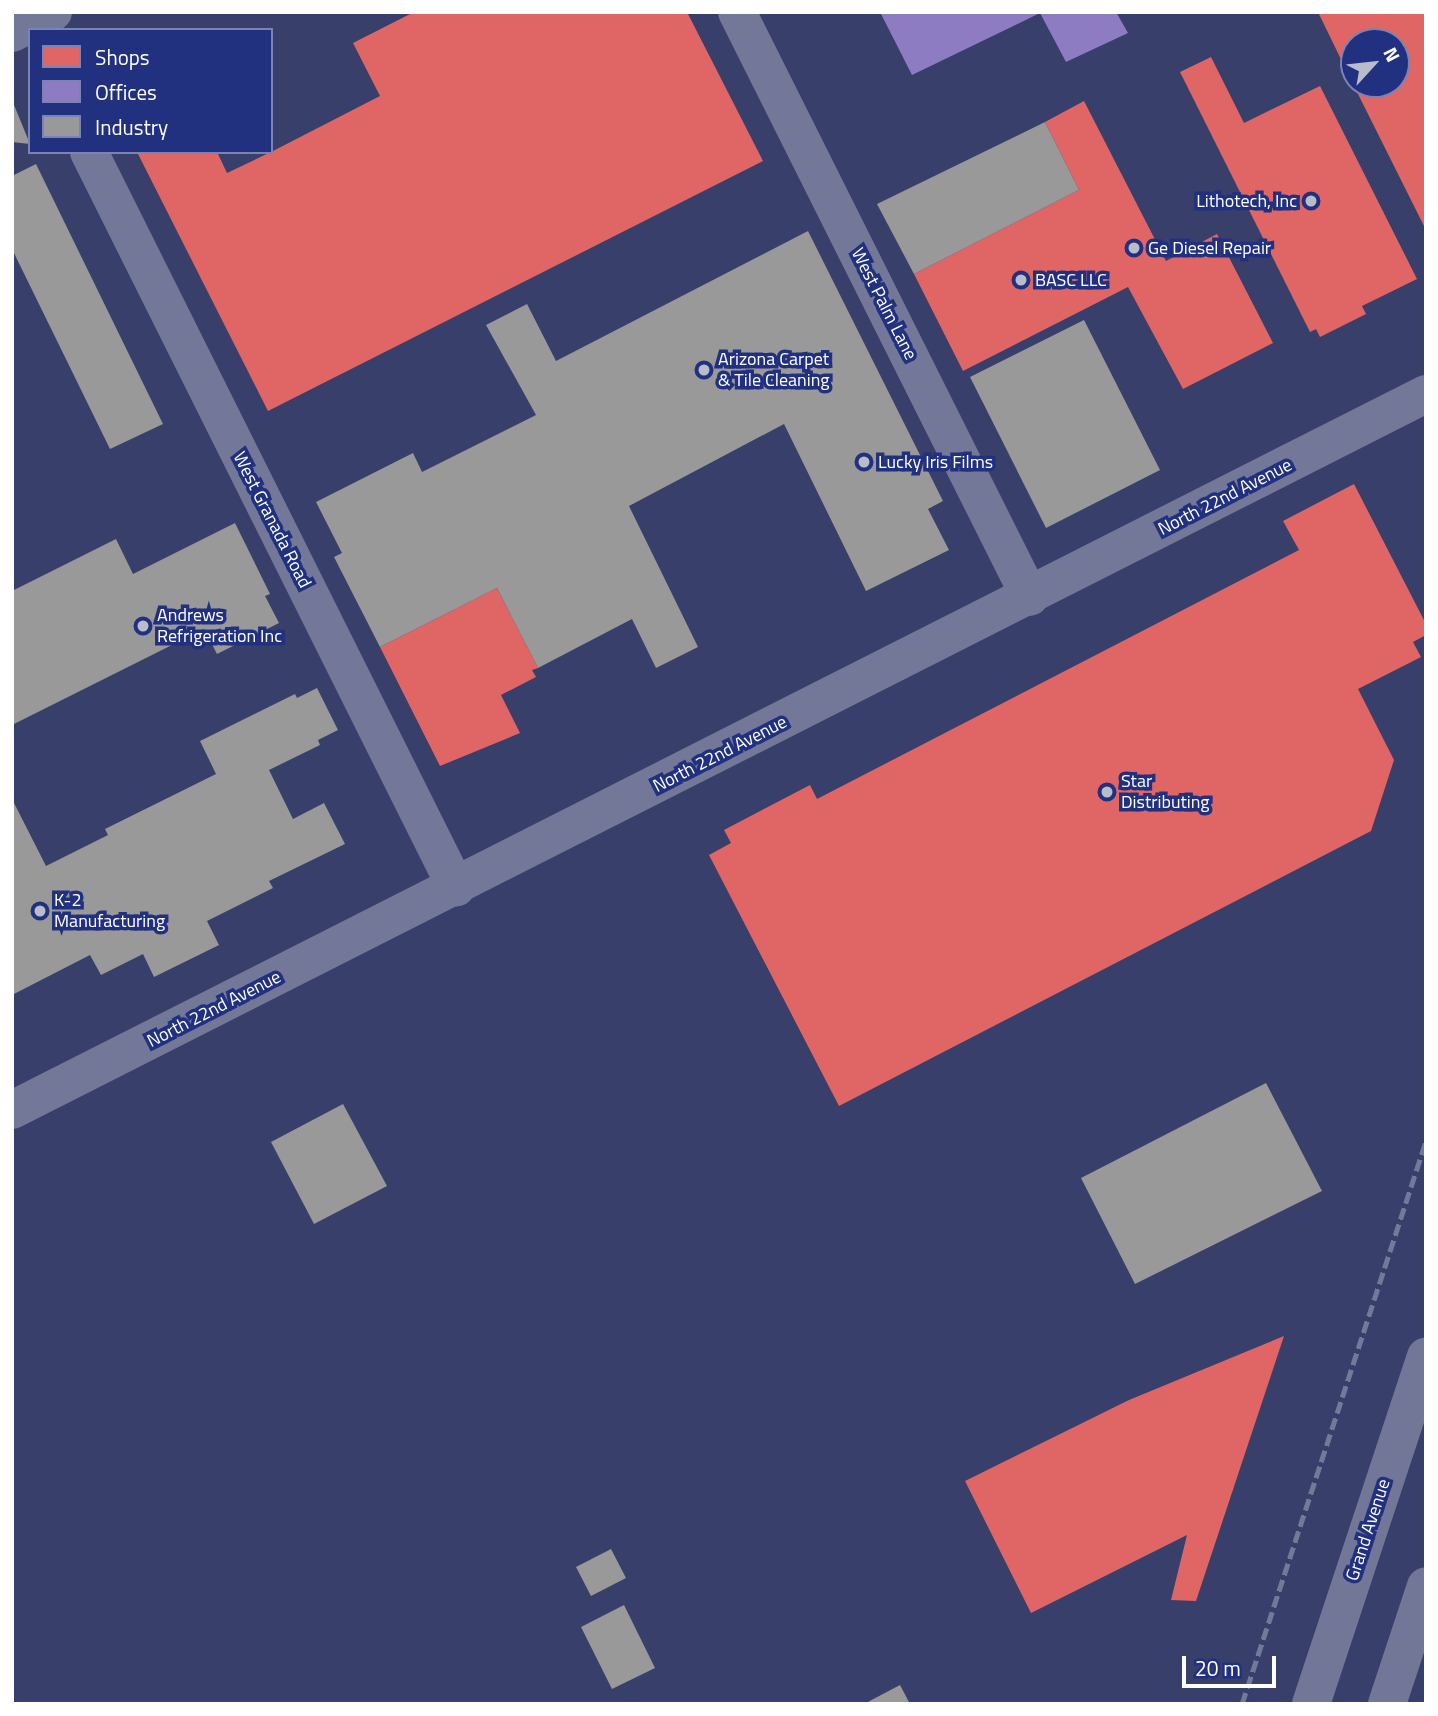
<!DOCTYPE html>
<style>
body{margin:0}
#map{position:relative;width:1438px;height:1716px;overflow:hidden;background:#383f6a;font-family:"Titillium Web",sans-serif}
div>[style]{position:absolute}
.shops>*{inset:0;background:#e06666}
.offices>*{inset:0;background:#8e7cc3}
.industry>*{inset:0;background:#999}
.street>*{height:38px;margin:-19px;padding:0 19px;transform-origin:19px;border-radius:19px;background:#737899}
.primary>*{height:38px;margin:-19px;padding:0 19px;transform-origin:19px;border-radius:19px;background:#727797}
.rail>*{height:5px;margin-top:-2.5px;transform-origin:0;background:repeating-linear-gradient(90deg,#747999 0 12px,transparent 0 17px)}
.dots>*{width:19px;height:19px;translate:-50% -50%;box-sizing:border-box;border:4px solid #223080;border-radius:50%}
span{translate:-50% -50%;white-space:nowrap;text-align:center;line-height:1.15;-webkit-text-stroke:7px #223080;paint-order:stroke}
.poi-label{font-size:18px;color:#fff}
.right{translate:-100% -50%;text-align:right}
.left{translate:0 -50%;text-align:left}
.street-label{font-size:18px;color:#fff}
.frame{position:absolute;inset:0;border:14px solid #fff;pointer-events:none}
.legend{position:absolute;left:28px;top:28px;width:245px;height:126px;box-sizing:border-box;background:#223080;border:2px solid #7a83b3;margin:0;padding:9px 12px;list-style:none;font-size:21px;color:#fff}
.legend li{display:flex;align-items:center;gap:14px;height:35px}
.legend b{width:35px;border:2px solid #7a83b3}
.north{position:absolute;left:1340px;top:28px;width:70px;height:70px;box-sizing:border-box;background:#223080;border:2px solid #7a83b3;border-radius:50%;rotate:63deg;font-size:19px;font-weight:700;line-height:28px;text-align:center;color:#fff}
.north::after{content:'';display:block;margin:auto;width:24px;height:32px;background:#b9bccb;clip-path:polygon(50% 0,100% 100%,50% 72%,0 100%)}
.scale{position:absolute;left:1182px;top:1656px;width:94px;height:32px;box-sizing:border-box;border:4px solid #fff;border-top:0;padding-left:9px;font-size:21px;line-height:24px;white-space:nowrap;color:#fff;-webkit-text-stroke:5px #223080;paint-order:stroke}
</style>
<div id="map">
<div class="shops">
<div style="clip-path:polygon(414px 12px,687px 12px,763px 161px,268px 411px,137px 152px,217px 152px,227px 173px,271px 152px,380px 96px,353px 43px)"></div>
<div style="clip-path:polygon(evenodd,1318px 12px,1426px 12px,1426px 230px,1353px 84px,1318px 12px,1354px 42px,1396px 42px,1396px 84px,1354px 84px,1354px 42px)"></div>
<div style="clip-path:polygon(1211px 57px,1244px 123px,1320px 86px,1417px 279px,1362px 306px,1366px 314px,1320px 337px,1316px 329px,1310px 332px,1180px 72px)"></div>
<div style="clip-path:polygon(1084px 101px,1166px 261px,1217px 234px,1273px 343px,1183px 389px,1128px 287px,963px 371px,914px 274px,1079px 190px,1045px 122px)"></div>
<div style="clip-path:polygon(1354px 484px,1426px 624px,1426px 635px,1413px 642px,1421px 657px,1358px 689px,1394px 760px,1371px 831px,839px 1106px,709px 855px,731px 843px,724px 830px,810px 785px,817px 799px,1299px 550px,1283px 521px)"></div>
<div style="clip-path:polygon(497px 588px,538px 668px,532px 670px,536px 677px,501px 695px,520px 733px,440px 766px,380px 647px)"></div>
<div style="clip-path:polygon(1284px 1336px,1196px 1601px,1171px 1600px,1187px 1535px,1031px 1613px,965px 1481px,1129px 1400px)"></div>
</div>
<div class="offices">
<div style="clip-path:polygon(880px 12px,1116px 12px,1128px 33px,1066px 62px,1040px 13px,912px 75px)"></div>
</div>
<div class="industry">
<div style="clip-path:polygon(12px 100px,30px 144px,12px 142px)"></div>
<div style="clip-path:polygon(1045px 122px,1079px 190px,914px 274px,877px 204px)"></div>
<div style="clip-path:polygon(36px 164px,163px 424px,110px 449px,12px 249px,12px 176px)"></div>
<div style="clip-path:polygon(808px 231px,943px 501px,928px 509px,949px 550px,866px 591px,784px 424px,629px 506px,698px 647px,656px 668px,632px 619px,538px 668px,497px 588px,380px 647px,334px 557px,342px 553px,316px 502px,413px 453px,422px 472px,536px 415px,486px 325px,527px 304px,556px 361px)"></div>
<div style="clip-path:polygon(1084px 320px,1160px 470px,1046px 528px,970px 377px)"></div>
<div style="clip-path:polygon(235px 523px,270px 594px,265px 596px,279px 623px,217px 654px,204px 629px,12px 725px,12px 591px,116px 539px,133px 574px)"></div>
<div style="clip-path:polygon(317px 688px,338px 730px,318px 740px,320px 745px,269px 770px,293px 819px,324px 803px,345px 844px,269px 881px,273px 888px,207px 921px,219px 945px,154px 977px,143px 954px,101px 975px,90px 955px,12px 995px,12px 799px,46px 866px,108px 835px,105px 829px,216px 774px,200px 741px,295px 694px,297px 698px)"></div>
<div style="clip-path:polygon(1266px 1083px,1322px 1191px,1135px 1284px,1081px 1178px)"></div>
<div style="clip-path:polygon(343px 1104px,387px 1186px,314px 1224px,271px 1142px)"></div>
<div style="clip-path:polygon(611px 1549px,626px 1578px,591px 1596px,576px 1567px)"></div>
<div style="clip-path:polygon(624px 1605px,655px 1668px,612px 1689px,581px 1627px)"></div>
<div style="clip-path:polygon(900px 1685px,910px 1704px,864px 1704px)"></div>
</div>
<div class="street">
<div style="left:737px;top:12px;width:654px;rotate:63.4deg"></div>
<div style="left:12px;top:33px;width:46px;rotate:-27.1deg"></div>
<div style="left:89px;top:152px;width:822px;rotate:63.47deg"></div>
<div style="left:12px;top:1110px;width:1585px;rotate:-26.86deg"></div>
</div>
<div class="primary">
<div style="left:1311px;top:1704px;width:366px;rotate:-71.7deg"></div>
<div style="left:1387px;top:1704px;width:124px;rotate:-71.7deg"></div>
</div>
<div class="rail">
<div style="left:1242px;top:1704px;width:592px;rotate:-71.9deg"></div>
</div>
<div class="dots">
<div style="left:1311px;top:201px;background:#b9bccb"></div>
<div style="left:1134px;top:248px;background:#b9bccb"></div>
<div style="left:1021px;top:280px;background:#b9bccb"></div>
<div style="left:704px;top:370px;background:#b9bccb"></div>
<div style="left:864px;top:462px;background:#b9bccb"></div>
<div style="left:143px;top:626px;background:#b9bccb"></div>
<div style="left:1107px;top:792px;background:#b9bccb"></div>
<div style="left:40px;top:911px;background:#b9bccb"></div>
</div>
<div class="poi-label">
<span class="right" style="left:1297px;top:201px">Lithotech, Inc</span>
<span class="left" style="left:1148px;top:248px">Ge Diesel Repair</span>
<span class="left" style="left:1035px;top:280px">BASC LLC</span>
<span class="left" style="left:718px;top:370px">Arizona Carpet<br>&amp; Tile Cleaning</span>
<span class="left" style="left:878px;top:462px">Lucky Iris Films</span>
<span class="left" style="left:157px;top:626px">Andrews<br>Refrigeration Inc</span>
<span class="left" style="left:1121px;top:792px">Star<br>Distributing</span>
<span class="left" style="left:54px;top:911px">K-2<br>Manufacturing</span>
</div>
<div class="street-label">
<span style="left:884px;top:304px;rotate:63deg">West Palm Lane</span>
<span style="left:1225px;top:497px;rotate:-27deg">North 22nd Avenue</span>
<span style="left:272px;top:520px;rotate:63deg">West Granada Road</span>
<span style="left:720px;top:754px;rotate:-27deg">North 22nd Avenue</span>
<span style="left:214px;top:1009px;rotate:-27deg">North 22nd Avenue</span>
<span style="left:1368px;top:1530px;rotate:-72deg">Grand Avenue</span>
</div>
<div class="frame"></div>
<ul class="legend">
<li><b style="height:19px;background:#e06666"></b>Shops</li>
<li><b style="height:19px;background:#8e7cc3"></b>Offices</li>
<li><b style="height:19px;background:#999"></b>Industry</li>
</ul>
<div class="north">N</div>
<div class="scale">20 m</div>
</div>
